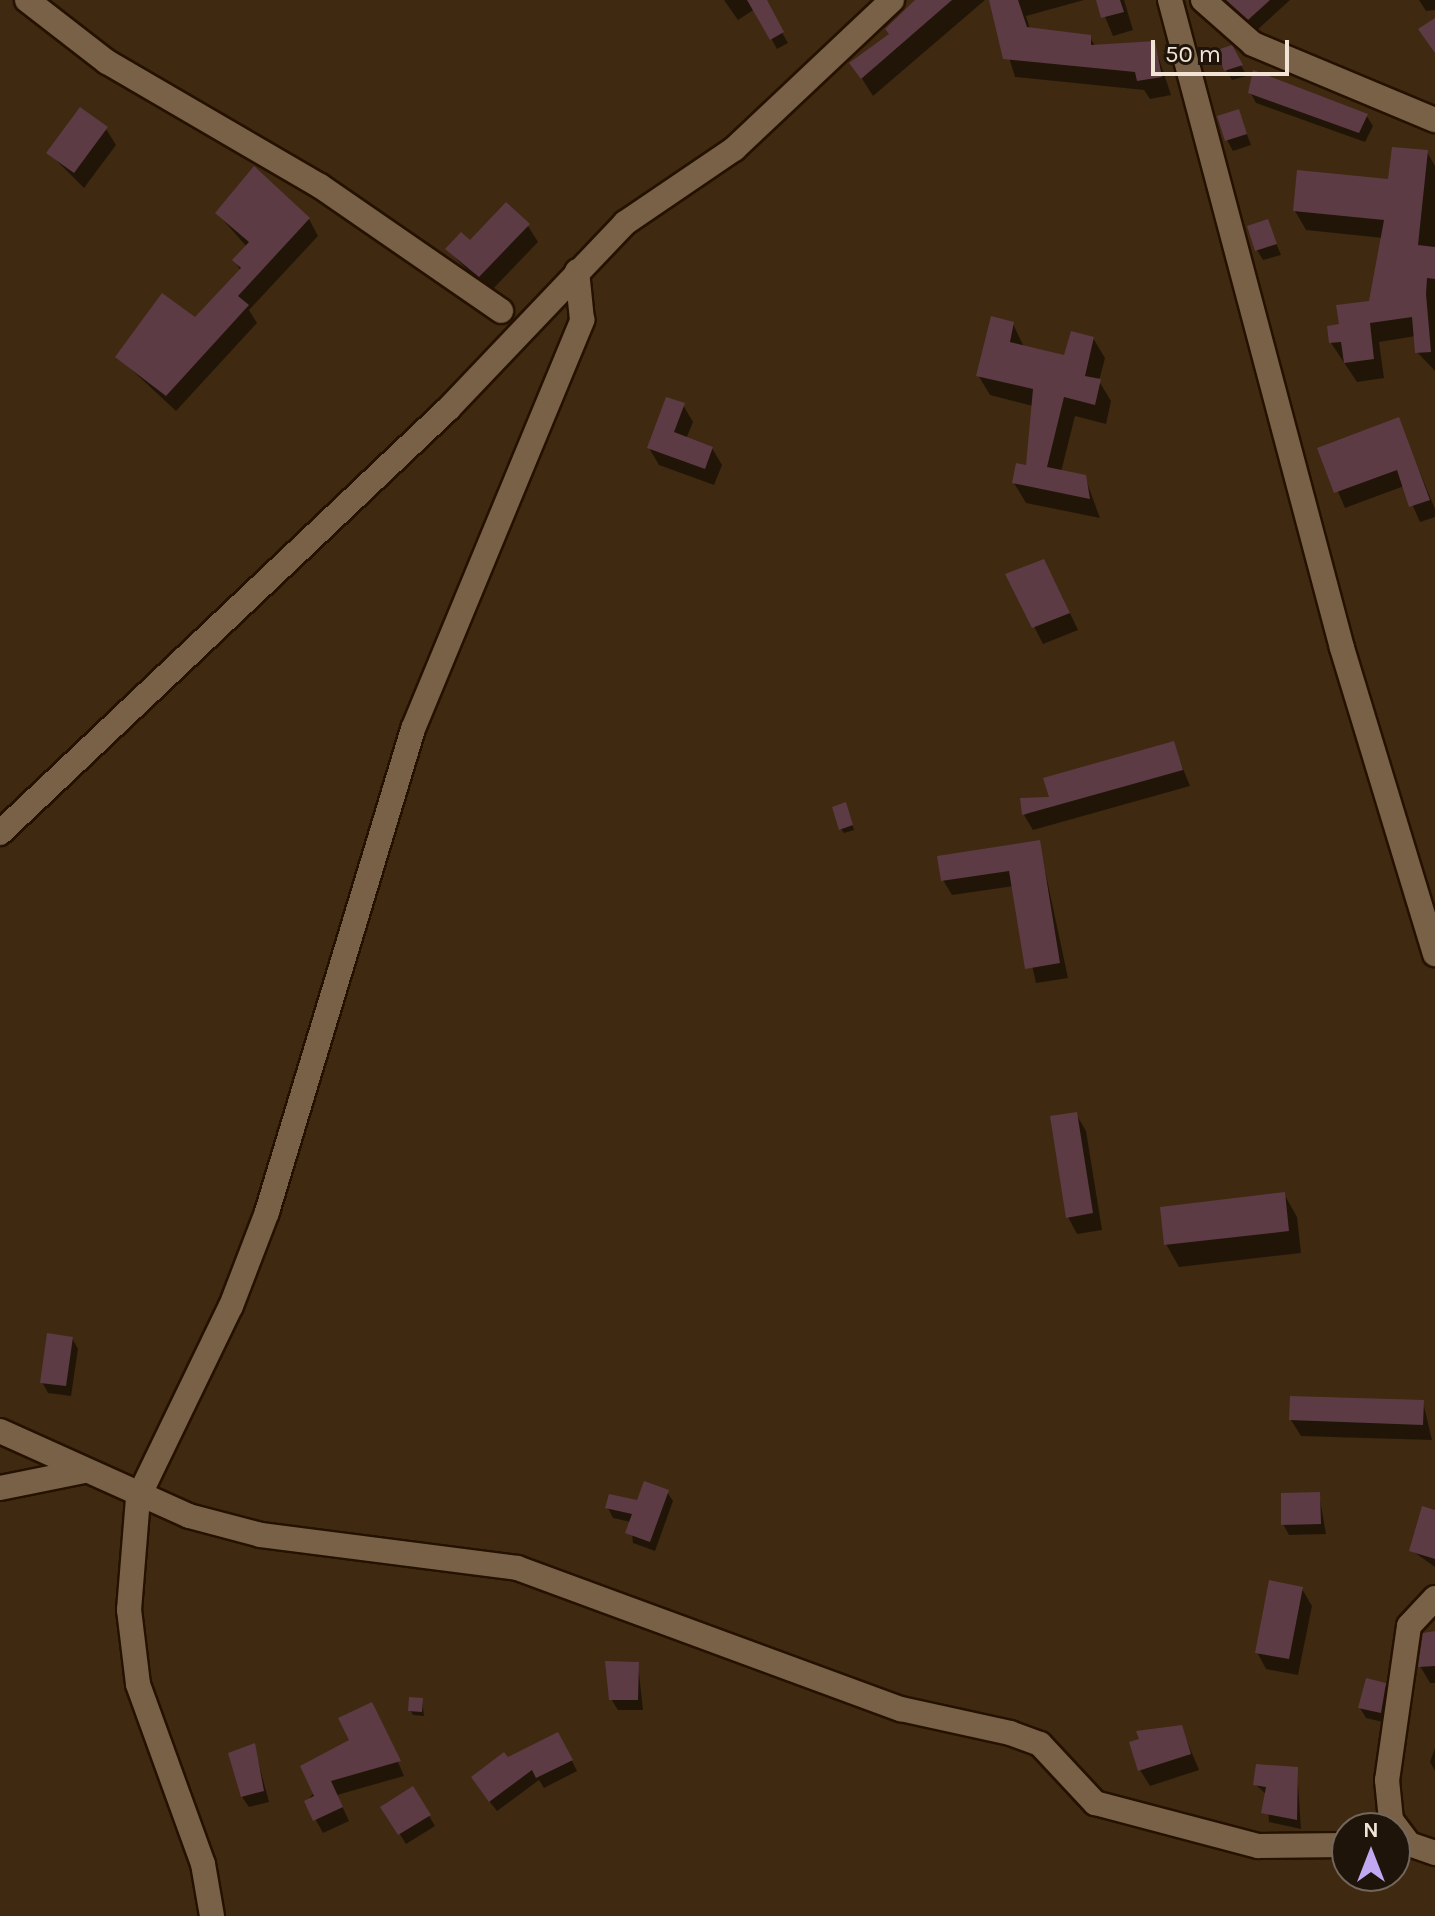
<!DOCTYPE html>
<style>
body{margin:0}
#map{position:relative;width:1435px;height:1916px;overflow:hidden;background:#3f2910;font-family:Karla,sans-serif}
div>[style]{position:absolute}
.shadow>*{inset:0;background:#0007}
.building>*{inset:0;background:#5c3b45}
.roads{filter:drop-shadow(2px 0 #251100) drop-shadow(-2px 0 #251100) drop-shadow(0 2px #251100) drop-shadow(0 -2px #251100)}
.minor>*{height:24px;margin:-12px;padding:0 12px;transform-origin:12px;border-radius:12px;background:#796148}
span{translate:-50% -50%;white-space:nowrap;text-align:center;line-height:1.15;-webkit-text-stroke:7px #1e140a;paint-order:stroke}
.north{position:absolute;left:1331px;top:1812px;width:80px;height:80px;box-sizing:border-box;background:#1e140a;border:2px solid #73675b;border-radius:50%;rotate:0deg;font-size:22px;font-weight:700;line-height:32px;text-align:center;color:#f2e4d5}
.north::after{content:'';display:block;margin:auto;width:28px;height:36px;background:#c2a8f2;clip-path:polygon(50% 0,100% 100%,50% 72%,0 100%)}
.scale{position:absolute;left:1151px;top:40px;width:138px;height:36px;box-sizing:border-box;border:4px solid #f2e4d5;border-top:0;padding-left:10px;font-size:24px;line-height:28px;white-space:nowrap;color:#f2e4d5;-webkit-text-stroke:6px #1e140a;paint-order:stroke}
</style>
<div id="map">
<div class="shadow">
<div style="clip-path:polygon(724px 0,763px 0,788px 43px,777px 49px,755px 9px,738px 20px)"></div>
<div style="clip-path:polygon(918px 0,985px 0,873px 96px,852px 63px,890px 35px)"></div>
<div style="clip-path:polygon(991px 0,1084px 0,1026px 16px,1030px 29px,1090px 37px,1096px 48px,1154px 44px,1171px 95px,1150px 99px,1144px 90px,1015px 77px)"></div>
<div style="clip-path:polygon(1098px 0,1124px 0,1133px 30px,1113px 36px)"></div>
<div style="clip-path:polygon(1220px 0,1290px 0,1256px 31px)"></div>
<div style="clip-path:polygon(1419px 0,1435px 0,1435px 10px,1426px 11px)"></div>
<div style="clip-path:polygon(1231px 48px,1247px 76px,1232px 80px,1226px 70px)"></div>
<div style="clip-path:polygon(1250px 92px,1366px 115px,1373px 126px,1365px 142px,1256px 103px)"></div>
<div style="clip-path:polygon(1238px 111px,1251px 145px,1233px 151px,1227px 140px)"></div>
<div style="clip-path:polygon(106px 129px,116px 145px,84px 188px,49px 153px)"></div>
<div style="clip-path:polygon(1427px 152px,1435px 166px,1435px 371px,1417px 352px,1416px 336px,1379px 342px,1384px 378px,1357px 382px,1331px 343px,1371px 303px,1383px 238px,1306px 230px,1295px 211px,1390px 182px)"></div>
<div style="clip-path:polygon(217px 213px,309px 219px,318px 236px,249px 310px,257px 323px,176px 411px,118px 357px,196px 320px,241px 271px,234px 260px,247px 247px)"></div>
<div style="clip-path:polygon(1267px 221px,1281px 255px,1263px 260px,1257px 250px)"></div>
<div style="clip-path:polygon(528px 226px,538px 242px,489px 293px,447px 249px)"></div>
<div style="clip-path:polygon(1013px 324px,1024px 347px,1066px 357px,1093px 338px,1105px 358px,1099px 381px,1111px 401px,1106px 424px,1075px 416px,1061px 472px,1085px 477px,1100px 518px,1026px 503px,1014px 483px,1028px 467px,1033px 406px,990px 395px,978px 375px)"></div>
<div style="clip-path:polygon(683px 405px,693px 422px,686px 439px,712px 448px,722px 465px,714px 485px,659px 465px,649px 448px)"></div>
<div style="clip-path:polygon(1398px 420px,1435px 509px,1435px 517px,1420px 522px,1404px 486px,1345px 508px,1320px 449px)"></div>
<div style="clip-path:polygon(1008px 575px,1053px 578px,1078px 630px,1043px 644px)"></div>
<div style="clip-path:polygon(1173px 744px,1190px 786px,1033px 830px,1024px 815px)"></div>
<div style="clip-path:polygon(847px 809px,854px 830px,844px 833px,841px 829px)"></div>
<div style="clip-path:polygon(1039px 842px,1068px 978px,1036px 983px,1014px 886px,952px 895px,943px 880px)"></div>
<div style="clip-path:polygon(1076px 1114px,1086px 1131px,1102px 1230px,1077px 1234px,1068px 1217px)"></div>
<div style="clip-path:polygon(1284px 1194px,1297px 1217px,1301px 1253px,1179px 1267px,1166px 1244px)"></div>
<div style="clip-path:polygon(72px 1338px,78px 1349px,71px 1396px,48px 1393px,42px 1382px)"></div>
<div style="clip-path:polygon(1423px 1402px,1432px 1440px,1301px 1436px,1291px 1420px)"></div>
<div style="clip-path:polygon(667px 1492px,673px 1501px,655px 1551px,633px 1543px,631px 1522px,613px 1518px,608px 1508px)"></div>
<div style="clip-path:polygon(1319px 1494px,1326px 1534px,1289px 1535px,1283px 1524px)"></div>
<div style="clip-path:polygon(1435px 1512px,1435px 1567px,1411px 1550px)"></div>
<div style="clip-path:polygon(1302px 1589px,1312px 1606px,1298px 1675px,1266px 1669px,1257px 1652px)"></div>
<div style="clip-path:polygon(1435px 1633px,1435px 1683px,1430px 1683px,1420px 1666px)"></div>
<div style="clip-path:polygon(638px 1664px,643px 1710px,618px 1710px,611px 1699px)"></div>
<div style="clip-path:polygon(1384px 1684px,1391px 1695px,1387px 1723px,1366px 1718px,1360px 1708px)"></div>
<div style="clip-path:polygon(422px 1700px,424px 1716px,413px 1715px,410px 1710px)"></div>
<div style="clip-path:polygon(379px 1718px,404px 1776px,337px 1795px,349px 1821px,323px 1833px,306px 1802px)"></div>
<div style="clip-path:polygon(1181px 1727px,1199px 1770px,1150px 1786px,1140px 1770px,1139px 1732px)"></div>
<div style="clip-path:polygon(564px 1745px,577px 1771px,544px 1788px,539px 1780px,497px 1811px,479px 1788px,507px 1760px)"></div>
<div style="clip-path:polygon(254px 1746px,269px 1802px,249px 1807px,242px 1797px)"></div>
<div style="clip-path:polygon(1435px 1748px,1435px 1771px,1430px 1762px)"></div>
<div style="clip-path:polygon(1297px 1769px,1301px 1829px,1269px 1822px,1267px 1795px,1255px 1784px)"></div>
<div style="clip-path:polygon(413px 1789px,435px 1826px,406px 1844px,383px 1807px)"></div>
</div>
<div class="building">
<div style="clip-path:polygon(747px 0,767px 0,784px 32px,770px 40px)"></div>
<div style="clip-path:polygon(915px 0,952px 0,861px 79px,849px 63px,889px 34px,885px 29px)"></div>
<div style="clip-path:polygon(989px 0,1018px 0,1027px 27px,1091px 35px,1091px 45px,1155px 41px,1162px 77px,1137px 81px,1135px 72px,1003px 59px)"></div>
<div style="clip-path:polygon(1096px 0,1120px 0,1124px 12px,1101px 18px)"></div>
<div style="clip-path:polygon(1226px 0,1270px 0,1248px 20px)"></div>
<div style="clip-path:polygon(1435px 18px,1435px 53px,1418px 29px)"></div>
<div style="clip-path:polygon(1232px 45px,1243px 65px,1224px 71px,1217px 50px)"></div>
<div style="clip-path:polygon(1253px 70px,1368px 114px,1359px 133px,1248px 93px)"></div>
<div style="clip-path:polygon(80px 107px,108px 127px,74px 173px,46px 153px)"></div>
<div style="clip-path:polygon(1239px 109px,1247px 134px,1225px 141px,1217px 116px)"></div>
<div style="clip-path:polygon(1392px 147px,1428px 150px,1418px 245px,1435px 247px,1435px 279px,1427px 278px,1426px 294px,1431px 352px,1415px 353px,1412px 317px,1370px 323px,1374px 359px,1344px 363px,1341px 342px,1329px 343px,1327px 326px,1339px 324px,1336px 305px,1369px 301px,1384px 220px,1293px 211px,1297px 170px,1388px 179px)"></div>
<div style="clip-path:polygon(254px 166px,310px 218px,238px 296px,249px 305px,166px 396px,115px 357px,162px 293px,195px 317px,241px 268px,232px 260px,249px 242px,215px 213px)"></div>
<div style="clip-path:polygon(506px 202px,530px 224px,479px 277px,445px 249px,461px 232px,470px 240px)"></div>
<div style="clip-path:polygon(1268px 219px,1277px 244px,1255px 251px,1247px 226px)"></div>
<div style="clip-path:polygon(991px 316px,1014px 322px,1010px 342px,1064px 355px,1071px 331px,1094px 337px,1085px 376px,1101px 379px,1095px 405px,1064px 397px,1047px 467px,1086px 475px,1090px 499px,1012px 483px,1016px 463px,1026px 465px,1033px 389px,976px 376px)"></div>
<div style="clip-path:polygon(666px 397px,685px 403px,674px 432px,713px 447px,705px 469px,647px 448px)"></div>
<div style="clip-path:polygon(1399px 417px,1430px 500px,1409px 507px,1397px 470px,1334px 493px,1317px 448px)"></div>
<div style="clip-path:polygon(1044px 559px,1070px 613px,1032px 628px,1005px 574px)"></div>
<div style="clip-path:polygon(1174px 741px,1183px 770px,1022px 815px,1020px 798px,1049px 797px,1043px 778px)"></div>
<div style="clip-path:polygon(846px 802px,853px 825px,839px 830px,832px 807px)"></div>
<div style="clip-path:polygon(1040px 840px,1060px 963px,1025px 969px,1009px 871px,941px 881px,937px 856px)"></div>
<div style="clip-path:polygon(1077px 1112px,1093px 1213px,1066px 1218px,1050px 1116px)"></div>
<div style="clip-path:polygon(1285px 1192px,1289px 1231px,1164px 1245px,1160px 1207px)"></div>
<div style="clip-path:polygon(47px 1333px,73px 1337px,66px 1386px,40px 1383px)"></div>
<div style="clip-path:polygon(1290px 1396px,1424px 1400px,1423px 1425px,1289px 1420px)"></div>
<div style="clip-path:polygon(644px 1481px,669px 1490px,650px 1542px,625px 1533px,632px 1514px,605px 1508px,609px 1494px,637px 1500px)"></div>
<div style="clip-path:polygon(1320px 1492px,1321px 1524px,1281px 1525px,1281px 1493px)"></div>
<div style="clip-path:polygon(1422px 1506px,1435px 1510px,1435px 1559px,1409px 1551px)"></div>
<div style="clip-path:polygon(1269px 1580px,1303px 1587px,1289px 1659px,1255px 1653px)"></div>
<div style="clip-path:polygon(1435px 1631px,1435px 1666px,1418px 1667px,1423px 1633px)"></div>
<div style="clip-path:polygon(605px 1661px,639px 1662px,638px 1700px,609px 1700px)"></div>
<div style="clip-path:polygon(1366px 1678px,1386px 1683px,1381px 1713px,1358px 1708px)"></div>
<div style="clip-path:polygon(409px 1697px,423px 1698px,422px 1712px,408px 1711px)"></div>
<div style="clip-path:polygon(372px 1702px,401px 1761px,331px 1781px,343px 1807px,313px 1821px,304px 1801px,314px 1796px,300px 1766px,349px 1740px,338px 1718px)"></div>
<div style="clip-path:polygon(1182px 1725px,1191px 1754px,1138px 1771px,1129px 1742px,1139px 1739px,1136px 1731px)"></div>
<div style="clip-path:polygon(558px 1732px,573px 1760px,536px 1778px,532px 1770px,489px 1802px,471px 1777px,504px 1752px,508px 1757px)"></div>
<div style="clip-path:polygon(255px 1743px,264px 1791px,241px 1797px,228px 1753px)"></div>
<div style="clip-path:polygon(1256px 1764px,1298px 1767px,1297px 1820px,1261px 1813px,1266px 1787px,1253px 1785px)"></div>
<div style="clip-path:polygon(413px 1786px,431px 1815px,398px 1835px,380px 1807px)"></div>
</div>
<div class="roads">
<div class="minor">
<div style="left:27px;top:0;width:101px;rotate:37.8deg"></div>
<div style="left:107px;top:62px;width:246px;rotate:30.2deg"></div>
<div style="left:320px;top:186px;width:220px;rotate:34.6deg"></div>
<div style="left:1170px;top:0;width:670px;rotate:75.13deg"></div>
<div style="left:1342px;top:648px;width:320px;rotate:73.1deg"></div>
<div style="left:1203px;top:0;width:67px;rotate:41.3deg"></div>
<div style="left:1253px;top:44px;width:197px;rotate:22.7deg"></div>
<div style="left:0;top:833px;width:617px;rotate:-43.42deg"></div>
<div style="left:448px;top:409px;width:257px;rotate:-46.4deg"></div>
<div style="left:625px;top:223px;width:132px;rotate:-34.2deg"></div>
<div style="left:734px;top:149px;width:217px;rotate:-43.3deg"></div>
<div style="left:0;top:1431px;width:207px;rotate:24.2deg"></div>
<div style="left:189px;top:1516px;width:74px;rotate:14.8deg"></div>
<div style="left:261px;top:1535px;width:258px;rotate:7.3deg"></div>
<div style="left:517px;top:1568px;width:409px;rotate:20.2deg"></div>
<div style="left:901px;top:1709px;width:112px;rotate:12.4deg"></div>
<div style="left:1010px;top:1733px;width:32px;rotate:20deg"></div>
<div style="left:1040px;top:1744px;width:81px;rotate:47deg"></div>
<div style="left:1095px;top:1803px;width:169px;rotate:14.8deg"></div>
<div style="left:1258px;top:1846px;width:89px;rotate:-0.6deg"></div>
<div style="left:0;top:1488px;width:86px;rotate:-11.4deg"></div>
<div style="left:1435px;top:1598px;width:38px;rotate:133deg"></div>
<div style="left:1409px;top:1626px;width:156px;rotate:98.1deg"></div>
<div style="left:1387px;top:1780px;width:40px;rotate:84.3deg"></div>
<div style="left:1391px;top:1820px;width:30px;rotate:53deg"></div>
<div style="left:1409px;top:1844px;width:28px;rotate:19deg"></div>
<div style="left:212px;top:1916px;width:53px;rotate:-99.8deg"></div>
<div style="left:203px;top:1864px;width:191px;rotate:-109.9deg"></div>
<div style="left:138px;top:1684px;width:75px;rotate:-96.9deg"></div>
<div style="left:129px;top:1610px;width:112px;rotate:-85.4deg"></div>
<div style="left:138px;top:1498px;width:213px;rotate:-64.2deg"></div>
<div style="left:231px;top:1306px;width:101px;rotate:-69deg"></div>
<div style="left:267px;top:1212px;width:505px;rotate:-73.18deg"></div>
<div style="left:413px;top:729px;width:443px;rotate:-67.5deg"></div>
<div style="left:582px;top:320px;width:49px;rotate:-95.8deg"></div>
</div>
</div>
<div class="north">N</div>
<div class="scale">50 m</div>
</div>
